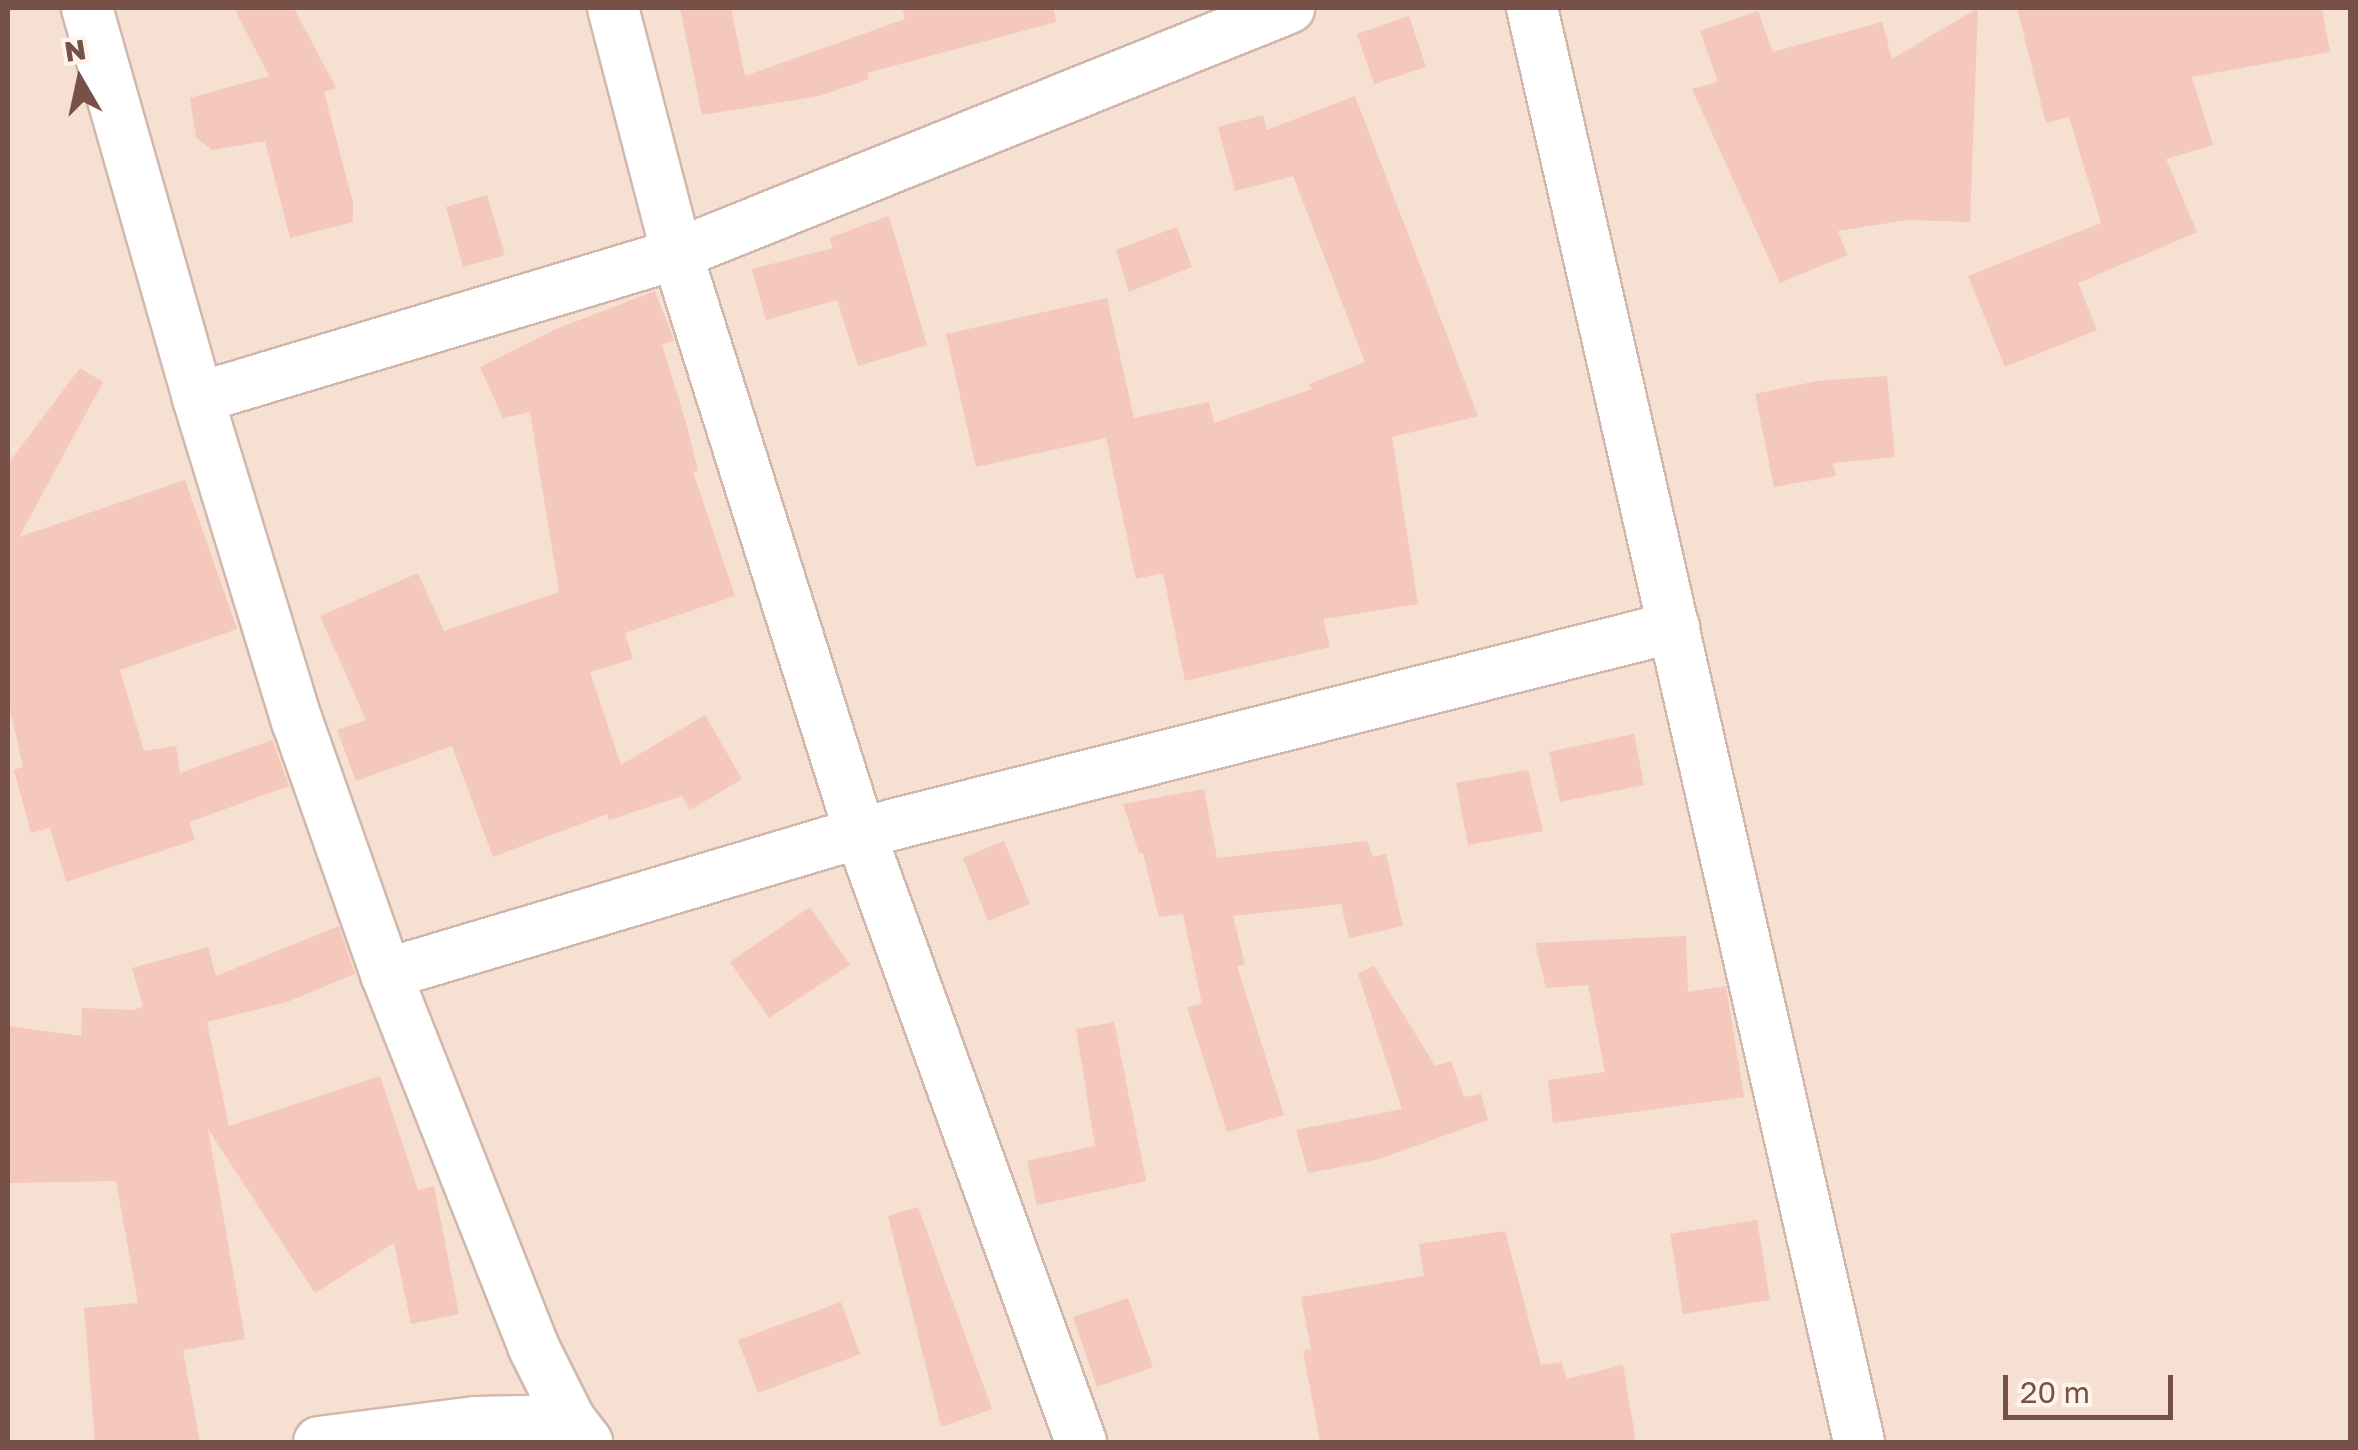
<!DOCTYPE html>
<style>
body{margin:0}
#map{position:relative;width:2358px;height:1450px;overflow:hidden;background:#fdefe3;font-family:"Golos Text",sans-serif}
div>[style]{position:absolute}
.residential>*{inset:0;background:#f5e0d1}
.building>*{inset:0;background:#f4c8ba}
.roads{filter:drop-shadow(2px 0 #d1b7ac) drop-shadow(-2px 0 #d1b7ac) drop-shadow(0 2px #d1b7ac) drop-shadow(0 -2px #d1b7ac)}
.street>*{height:50px;margin:-25px;padding:0 25px;transform-origin:25px;border-radius:25px;background:#fff}
span{translate:-50% -50%;white-space:nowrap;text-align:center;line-height:1.15;-webkit-text-stroke:10px #fff4eb;paint-order:stroke}
.frame{position:absolute;inset:0;border:10px solid #775148;pointer-events:none}
.north{position:absolute;left:30px;top:30px;width:100px;height:100px;-webkit-text-stroke:8px #fff4eb;paint-order:stroke;rotate:351deg;font-size:28px;font-weight:700;line-height:40px;text-align:center;color:#775148}
.north::after{content:'';display:block;margin:auto;width:35px;height:45px;background:#775148;clip-path:polygon(50% 0,100% 100%,50% 72%,0 100%)}
.scale{position:absolute;left:2003px;top:1375px;width:170px;height:45px;box-sizing:border-box;border:5px solid #775148;border-top:0;padding-left:12px;font-size:30px;line-height:35px;white-space:nowrap;color:#775148;-webkit-text-stroke:8px #fff4eb;paint-order:stroke}
</style>
<div id="map">
<div class="residential">
<div style="clip-path:polygon(8px 8px,2350px 8px,2350px 1442px,8px 1442px)"></div>
</div>
<div class="building">
<div style="clip-path:polygon(234px 8px,294px 8px,336px 88px,324px 92px,353px 203px,353px 222px,290px 238px,265px 141px,212px 150px,196px 137px,190px 98px,269px 76px)"></div>
<div style="clip-path:polygon(680px 8px,731px 8px,745px 76px,905px 19px,902px 8px,1054px 8px,1056px 22px,867px 73px,869px 79px,819px 96px,702px 115px)"></div>
<div style="clip-path:polygon(1978px 8px,1970px 222px,1907px 220px,1838px 231px,1847px 255px,1780px 283px,1692px 89px,1718px 82px,1700px 31px,1758px 11px,1773px 52px,1882px 22px,1892px 59px)"></div>
<div style="clip-path:polygon(2017px 8px,2322px 8px,2330px 52px,2192px 77px,2213px 145px,2166px 159px,2197px 232px,2078px 283px,2097px 330px,2005px 367px,1968px 276px,2101px 223px,2069px 117px,2046px 123px)"></div>
<div style="clip-path:polygon(1409px 16px,1426px 67px,1374px 84px,1357px 34px)"></div>
<div style="clip-path:polygon(1355px 96px,1478px 416px,1392px 437px,1418px 604px,1323px 619px,1330px 647px,1185px 681px,1163px 573px,1136px 579px,1106px 438px,976px 467px,946px 334px,1107px 298px,1134px 418px,1209px 402px,1214px 423px,1312px 389px,1309px 384px,1365px 362px,1293px 176px,1235px 191px,1218px 127px,1263px 115px,1267px 130px)"></div>
<div style="clip-path:polygon(487px 195px,505px 255px,463px 267px,446px 207px)"></div>
<div style="clip-path:polygon(889px 216px,927px 345px,858px 366px,837px 300px,766px 320px,752px 269px,833px 248px,829px 238px)"></div>
<div style="clip-path:polygon(1177px 227px,1192px 267px,1129px 292px,1116px 250px)"></div>
<div style="clip-path:polygon(655px 291px,674px 340px,662px 345px,687px 426px,698px 471px,693px 472px,735px 596px,625px 633px,633px 659px,590px 672px,621px 765px,705px 715px,742px 779px,690px 810px,682px 796px,609px 820px,607px 814px,493px 857px,452px 746px,356px 781px,337px 730px,366px 720px,320px 616px,418px 573px,444px 631px,559px 592px,530px 412px,503px 418px,480px 367px,556px 329px)"></div>
<div style="clip-path:polygon(80px 368px,103px 382px,19px 537px,185px 480px,237px 629px,120px 670px,144px 751px,176px 746px,180px 773px,272px 740px,289px 786px,189px 822px,195px 840px,66px 882px,50px 828px,31px 833px,14px 770px,23px 767px,8px 700px,8px 464px)"></div>
<div style="clip-path:polygon(1887px 376px,1895px 457px,1833px 463px,1836px 476px,1774px 487px,1755px 394px,1817px 381px)"></div>
<div style="clip-path:polygon(1634px 734px,1644px 785px,1560px 802px,1549px 752px)"></div>
<div style="clip-path:polygon(1528px 770px,1543px 831px,1468px 845px,1456px 783px)"></div>
<div style="clip-path:polygon(1204px 789px,1217px 858px,1367px 841px,1373px 857px,1386px 854px,1403px 926px,1349px 938px,1341px 904px,1233px 916px,1245px 964px,1237px 966px,1284px 1115px,1227px 1132px,1187px 1007px,1202px 1004px,1183px 914px,1159px 917px,1143px 853px,1139px 853px,1123px 804px)"></div>
<div style="clip-path:polygon(1004px 841px,1030px 904px,988px 921px,963px 858px)"></div>
<div style="clip-path:polygon(810px 907px,850px 965px,769px 1018px,730px 962px)"></div>
<div style="clip-path:polygon(339px 926px,355px 974px,287px 1002px,207px 1022px,229px 1126px,380px 1076px,418px 1190px,434px 1186px,459px 1314px,411px 1324px,394px 1243px,315px 1293px,208px 1129px,245px 1339px,183px 1350px,200px 1442px,95px 1442px,84px 1308px,138px 1303px,116px 1181px,8px 1183px,8px 1026px,81px 1036px,82px 1008px,134px 1010px,143px 1006px,132px 968px,208px 947px,216px 976px)"></div>
<div style="clip-path:polygon(1686px 936px,1688px 992px,1726px 986px,1744px 1097px,1553px 1123px,1548px 1080px,1605px 1072px,1588px 985px,1546px 988px,1535px 943px)"></div>
<div style="clip-path:polygon(1374px 966px,1435px 1066px,1451px 1061px,1464px 1097px,1481px 1094px,1488px 1120px,1376px 1160px,1308px 1173px,1296px 1130px,1402px 1109px,1358px 974px)"></div>
<div style="clip-path:polygon(1114px 1022px,1146px 1181px,1037px 1205px,1027px 1161px,1095px 1146px,1076px 1029px)"></div>
<div style="clip-path:polygon(918px 1207px,992px 1409px,941px 1427px,888px 1216px)"></div>
<div style="clip-path:polygon(1757px 1220px,1770px 1300px,1683px 1314px,1670px 1234px)"></div>
<div style="clip-path:polygon(1505px 1231px,1541px 1365px,1561px 1362px,1567px 1379px,1623px 1365px,1636px 1442px,1320px 1442px,1303px 1351px,1311px 1349px,1301px 1297px,1424px 1276px,1419px 1244px)"></div>
<div style="clip-path:polygon(1128px 1298px,1153px 1367px,1097px 1387px,1073px 1317px)"></div>
<div style="clip-path:polygon(841px 1302px,860px 1354px,758px 1393px,738px 1340px)"></div>
</div>
<div class="roads">
<div class="street">
<div style="left:87px;top:8px;width:405px;rotate:74.1deg"></div>
<div style="left:198px;top:398px;width:338px;rotate:73deg"></div>
<div style="left:297px;top:721px;width:268px;rotate:70.6deg"></div>
<div style="left:386px;top:974px;width:400px;rotate:68.4deg"></div>
<div style="left:533px;top:1346px;width:83px;rotate:63.4deg"></div>
<div style="left:570px;top:1420px;width:28px;rotate:52deg"></div>
<div style="left:613px;top:8px;width:254px;rotate:75.4deg"></div>
<div style="left:677px;top:254px;width:607px;rotate:72.46deg"></div>
<div style="left:860px;top:833px;width:648px;rotate:70.05deg"></div>
<div style="left:1532px;top:8px;width:1471px;rotate:77.15deg"></div>
<div style="left:198px;top:398px;width:500px;rotate:-16.73deg"></div>
<div style="left:677px;top:254px;width:660px;rotate:-21.9deg"></div>
<div style="left:386px;top:974px;width:495px;rotate:-16.6deg"></div>
<div style="left:860px;top:833px;width:840px;rotate:-14.2deg"></div>
<div style="left:319px;top:1442px;width:157px;rotate:-7.3deg"></div>
<div style="left:475px;top:1422px;width:95px;rotate:-1.2deg"></div>
</div>
</div>
<div class="frame"></div>
<div class="north">N</div>
<div class="scale">20 m</div>
</div>
